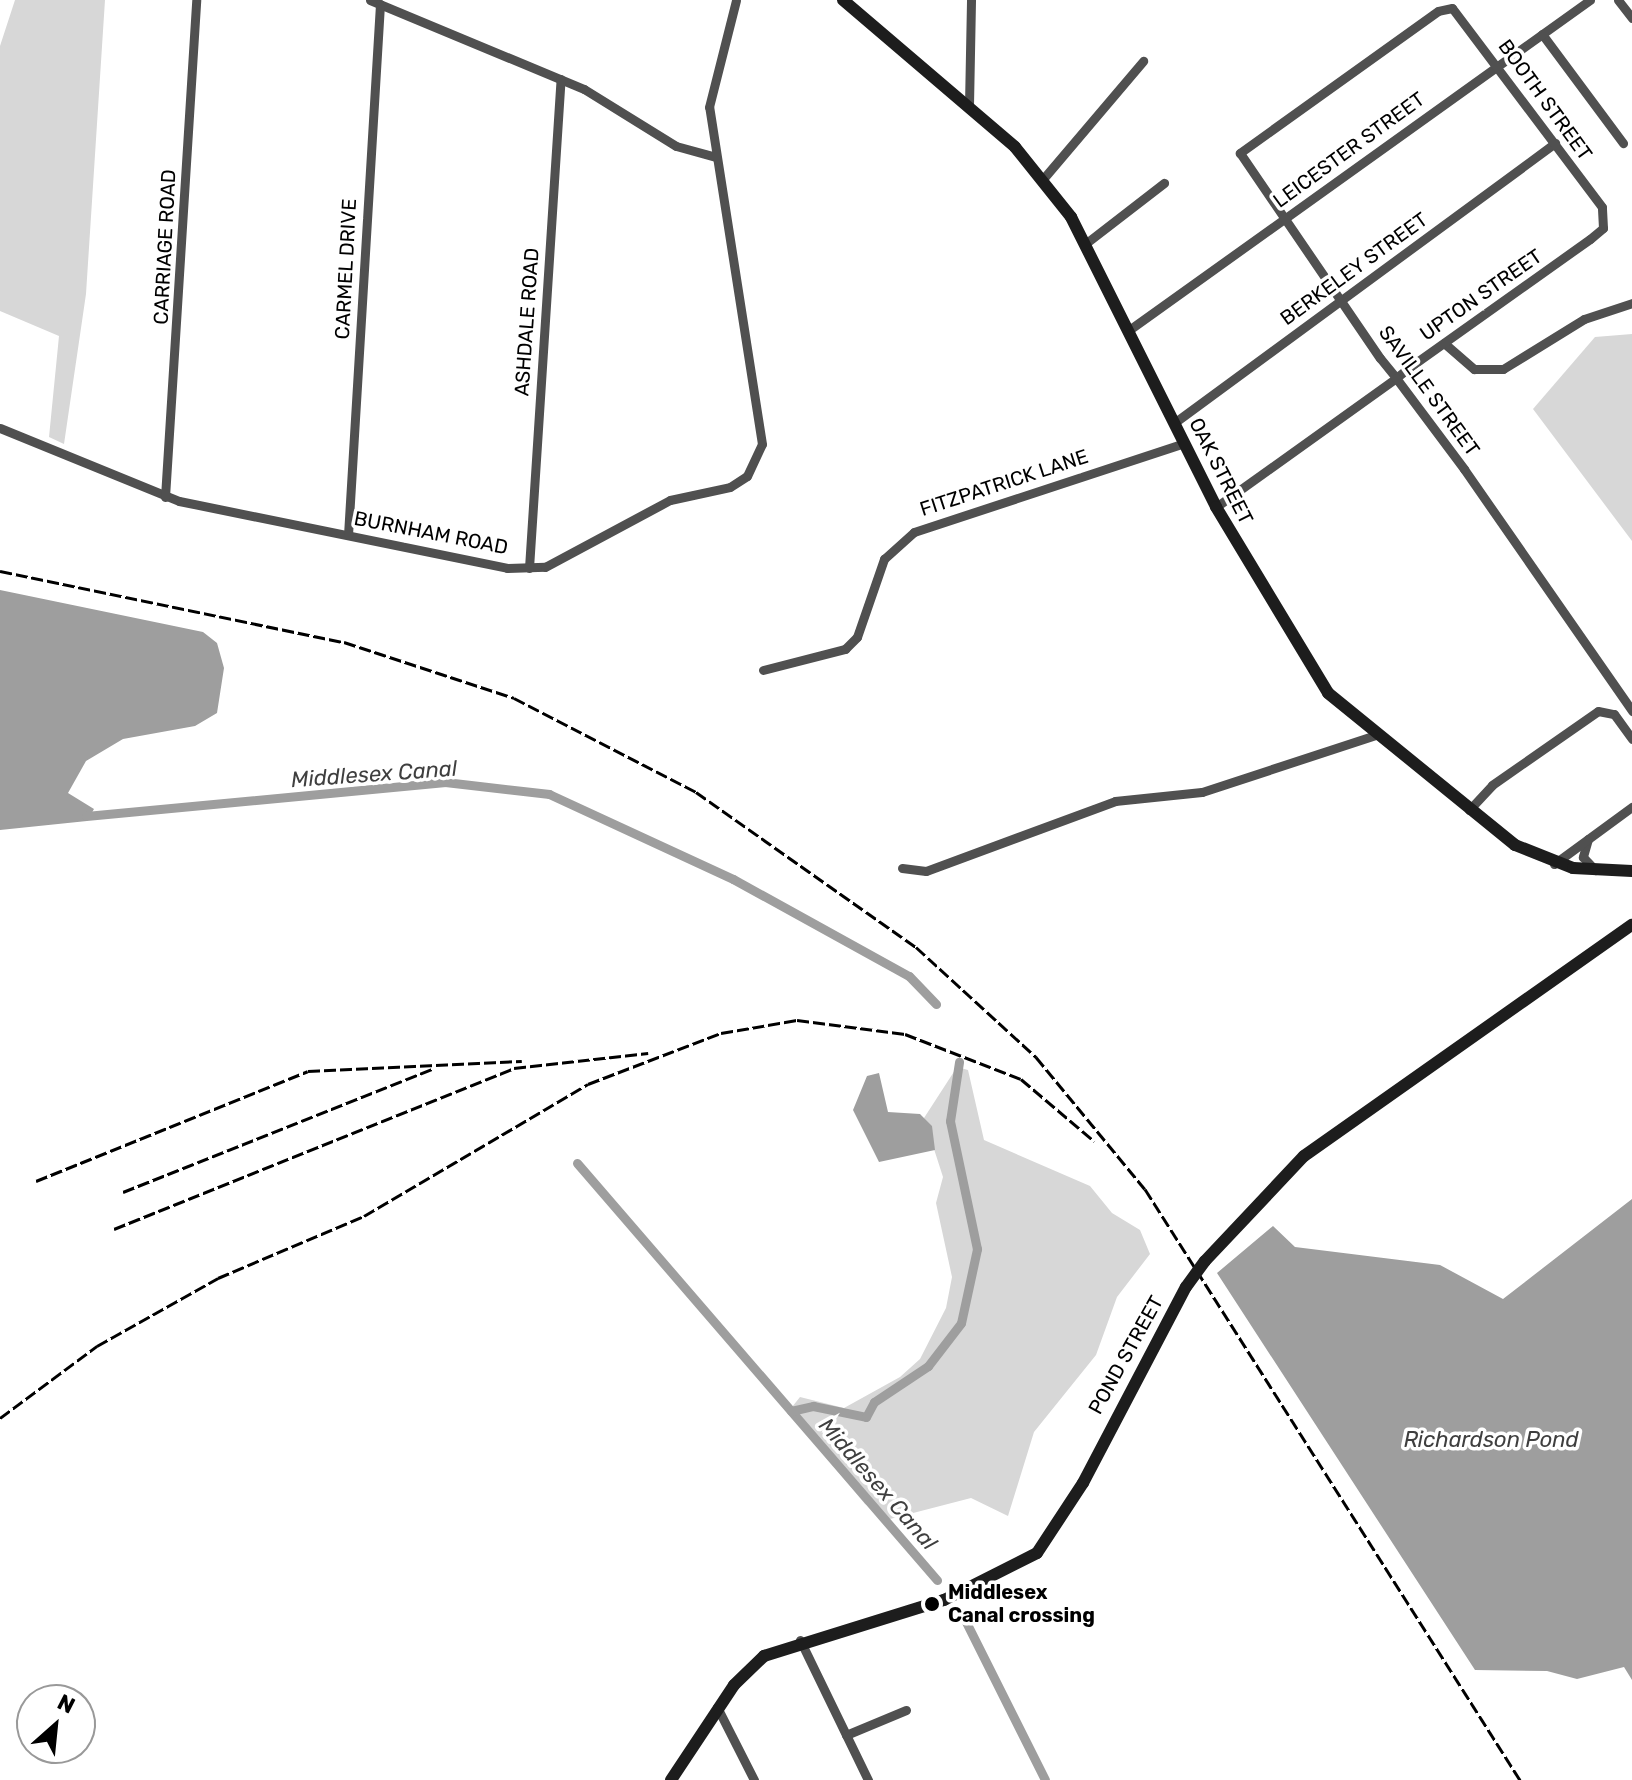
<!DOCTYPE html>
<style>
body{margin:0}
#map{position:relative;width:1632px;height:1780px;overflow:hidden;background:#fff;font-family:Rubik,sans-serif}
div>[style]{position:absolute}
.green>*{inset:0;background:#d7d7d7}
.water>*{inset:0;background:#9e9e9e}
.canal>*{height:9px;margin:-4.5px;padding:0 4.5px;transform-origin:4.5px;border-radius:4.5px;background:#9e9e9e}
.street>*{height:9px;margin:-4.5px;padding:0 4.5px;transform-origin:4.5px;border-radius:4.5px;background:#505050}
.secondary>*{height:12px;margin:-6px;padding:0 6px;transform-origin:6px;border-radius:6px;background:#1d1d1d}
.rail>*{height:3px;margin-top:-1.5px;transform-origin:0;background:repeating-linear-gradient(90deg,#000 0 12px,transparent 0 16px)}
.secondary-bridge>*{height:12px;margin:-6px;padding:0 6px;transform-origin:6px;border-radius:6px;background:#1d1d1d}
.dots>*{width:22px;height:22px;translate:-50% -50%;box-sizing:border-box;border:4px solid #fff;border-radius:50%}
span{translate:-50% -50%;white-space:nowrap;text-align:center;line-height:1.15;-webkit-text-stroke:7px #fff;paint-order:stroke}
.street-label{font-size:20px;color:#000}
.poi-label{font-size:20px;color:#000;font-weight:700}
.left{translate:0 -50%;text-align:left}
.water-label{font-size:22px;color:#3f3f3f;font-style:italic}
.north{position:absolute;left:16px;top:1684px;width:80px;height:80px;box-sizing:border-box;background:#fff;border:2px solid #999;border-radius:50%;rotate:27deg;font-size:22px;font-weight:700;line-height:32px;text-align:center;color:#000}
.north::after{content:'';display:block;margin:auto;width:28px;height:36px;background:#000;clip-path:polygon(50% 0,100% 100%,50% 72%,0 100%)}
</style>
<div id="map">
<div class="green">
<div style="clip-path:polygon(15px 0,105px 0,86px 294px,64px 444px,49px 437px,59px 336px,0 311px,0 46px)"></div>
<div style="clip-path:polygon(1632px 334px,1632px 541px,1533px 409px,1595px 337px)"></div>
<div style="clip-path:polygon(957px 1067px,968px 1070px,984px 1140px,1090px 1186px,1112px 1213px,1140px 1230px,1150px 1254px,1117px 1297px,1096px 1355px,1034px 1432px,1008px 1516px,971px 1498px,890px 1519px,865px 1504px,788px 1412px,800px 1397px,844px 1408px,900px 1377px,920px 1359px,946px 1308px,952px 1277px,936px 1203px,943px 1177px,924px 1118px)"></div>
</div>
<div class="water">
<div style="clip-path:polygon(0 590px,203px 632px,217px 643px,224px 668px,217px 713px,195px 726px,123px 739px,86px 761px,68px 793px,94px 809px,87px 821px,0 830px)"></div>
<div style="clip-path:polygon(879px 1073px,888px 1112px,920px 1114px,932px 1126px,935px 1150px,879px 1162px,853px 1110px,867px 1076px)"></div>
<div style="clip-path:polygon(1632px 1199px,1632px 1680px,1624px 1667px,1577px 1679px,1547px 1671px,1475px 1670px,1217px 1273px,1273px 1226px,1295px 1247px,1440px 1265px,1503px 1299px)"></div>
</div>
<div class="canal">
<div style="left:86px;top:816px;width:361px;rotate:-5.4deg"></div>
<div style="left:445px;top:782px;width:105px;rotate:6.6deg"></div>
<div style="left:549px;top:794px;width:203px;rotate:24.8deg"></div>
<div style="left:733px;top:879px;width:201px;rotate:28.9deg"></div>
<div style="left:909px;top:976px;width:39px;rotate:46deg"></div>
<div style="left:577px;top:1163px;width:551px;rotate:49.2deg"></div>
<div style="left:791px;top:1411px;width:23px;rotate:-13deg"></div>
<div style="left:813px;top:1406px;width:54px;rotate:11.7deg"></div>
<div style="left:866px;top:1417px;width:17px;rotate:-62deg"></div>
<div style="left:874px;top:1402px;width:65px;rotate:-33.7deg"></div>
<div style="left:928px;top:1366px;width:54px;rotate:-52.5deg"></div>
<div style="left:961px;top:1323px;width:76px;rotate:-77.8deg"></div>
<div style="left:977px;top:1249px;width:131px;rotate:-101.9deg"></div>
<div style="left:950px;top:1121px;width:60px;rotate:-81.3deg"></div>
<div style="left:963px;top:1616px;width:183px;rotate:63.4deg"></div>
</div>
<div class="street">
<div style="left:370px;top:0;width:232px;rotate:22.6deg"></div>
<div style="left:584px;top:89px;width:108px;rotate:31.8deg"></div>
<div style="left:676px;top:146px;width:41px;rotate:15.4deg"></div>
<div style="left:1618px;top:0;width:23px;rotate:52deg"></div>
<div style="left:1542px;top:34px;width:136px;rotate:53.4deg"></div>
<div style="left:969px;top:105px;width:105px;rotate:-88.9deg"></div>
<div style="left:1043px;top:179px;width:155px;rotate:-49.7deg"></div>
<div style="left:1085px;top:244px;width:100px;rotate:-37.7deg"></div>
<div style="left:1129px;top:330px;width:567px;rotate:-35.6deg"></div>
<div style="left:1444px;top:343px;width:40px;rotate:41deg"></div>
<div style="left:1474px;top:369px;width:29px"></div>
<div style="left:1503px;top:369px;width:95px;rotate:-31.7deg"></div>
<div style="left:1584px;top:319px;width:51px;rotate:-18.4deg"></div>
<div style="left:1174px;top:423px;width:473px;rotate:-36.3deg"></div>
<div style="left:0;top:428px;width:193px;rotate:22.2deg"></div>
<div style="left:179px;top:501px;width:335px;rotate:11.5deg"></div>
<div style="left:507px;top:568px;width:38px;rotate:-2deg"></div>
<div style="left:545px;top:567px;width:142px;rotate:-28.2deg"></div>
<div style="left:670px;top:500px;width:61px;rotate:-12.2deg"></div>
<div style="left:730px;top:487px;width:20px;rotate:-33deg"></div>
<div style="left:747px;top:476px;width:35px;rotate:-65deg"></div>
<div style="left:762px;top:444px;width:341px;rotate:-98.9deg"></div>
<div style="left:709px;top:107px;width:110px;rotate:-75.8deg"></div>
<div style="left:165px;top:497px;width:498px;rotate:-86.4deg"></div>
<div style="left:1216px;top:507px;width:221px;rotate:-35.6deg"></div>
<div style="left:1396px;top:378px;width:14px;rotate:-39deg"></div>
<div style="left:1407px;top:369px;width:224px;rotate:-35.4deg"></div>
<div style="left:1590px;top:239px;width:17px;rotate:-40deg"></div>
<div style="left:1603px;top:228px;width:21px;rotate:-93deg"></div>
<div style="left:1602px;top:207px;width:249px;rotate:-127deg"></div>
<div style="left:1452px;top:8px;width:14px;rotate:168deg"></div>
<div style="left:1438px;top:11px;width:244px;rotate:144.4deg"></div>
<div style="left:1240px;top:153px;width:248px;rotate:55.7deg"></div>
<div style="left:1380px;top:358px;width:26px;rotate:51deg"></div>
<div style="left:1396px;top:378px;width:114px;rotate:53.2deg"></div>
<div style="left:1464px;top:469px;width:295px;rotate:55.2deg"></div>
<div style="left:348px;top:535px;width:532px;rotate:-86.55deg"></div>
<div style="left:529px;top:568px;width:490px;rotate:-86.3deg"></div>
<div style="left:763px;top:670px;width:85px;rotate:-14.4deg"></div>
<div style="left:845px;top:649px;width:17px;rotate:-45deg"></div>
<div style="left:857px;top:637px;width:83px;rotate:-70.9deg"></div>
<div style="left:884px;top:559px;width:40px;rotate:-42deg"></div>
<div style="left:914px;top:532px;width:284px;rotate:-18.2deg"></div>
<div style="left:1469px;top:810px;width:34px;rotate:-47deg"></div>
<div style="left:1492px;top:785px;width:129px;rotate:-34.9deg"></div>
<div style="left:1598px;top:711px;width:16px;rotate:11deg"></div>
<div style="left:1614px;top:714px;width:31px;rotate:54deg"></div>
<div style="left:1588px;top:839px;width:19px;rotate:106deg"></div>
<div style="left:1583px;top:857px;width:18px;rotate:47deg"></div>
<div style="left:1554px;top:864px;width:97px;rotate:-36.2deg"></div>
<div style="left:902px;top:868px;width:24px;rotate:7deg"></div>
<div style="left:926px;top:871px;width:202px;rotate:-20.3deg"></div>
<div style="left:1115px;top:801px;width:87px;rotate:-5.9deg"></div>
<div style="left:1202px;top:792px;width:182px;rotate:-18.2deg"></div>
<div style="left:800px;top:1640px;width:156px;rotate:64.1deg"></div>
<div style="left:717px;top:1707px;width:82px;rotate:63.1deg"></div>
<div style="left:846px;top:1735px;width:65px;rotate:-22.6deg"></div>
</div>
<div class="secondary">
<div style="left:843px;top:0;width:226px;rotate:40.5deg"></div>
<div style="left:1015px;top:147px;width:90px;rotate:51.3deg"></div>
<div style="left:1071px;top:217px;width:324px;rotate:63.4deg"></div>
<div style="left:1216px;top:507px;width:217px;rotate:58.9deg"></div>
<div style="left:1328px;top:693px;width:241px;rotate:39.1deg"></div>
<div style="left:1515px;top:845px;width:62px;rotate:21.6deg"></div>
<div style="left:1573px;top:868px;width:59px;rotate:2.9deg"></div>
<div style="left:1205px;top:1261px;width:144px;rotate:-46.7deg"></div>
<div style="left:1304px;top:1156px;width:401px;rotate:-35.2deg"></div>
<div style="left:671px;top:1780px;width:114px;rotate:-56.4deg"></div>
<div style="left:734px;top:1685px;width:42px;rotate:-44deg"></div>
<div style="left:764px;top:1656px;width:189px;rotate:-17.3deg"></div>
<div style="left:944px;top:1600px;width:104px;rotate:-26.8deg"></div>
<div style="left:1037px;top:1553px;width:84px;rotate:-56.7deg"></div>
<div style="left:1083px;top:1483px;width:221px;rotate:-62.3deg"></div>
</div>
<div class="rail">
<div style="left:0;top:571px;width:351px;rotate:11.7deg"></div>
<div style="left:344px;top:642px;width:179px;rotate:18.2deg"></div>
<div style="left:514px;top:698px;width:205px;rotate:27.3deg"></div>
<div style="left:696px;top:792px;width:269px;rotate:35.2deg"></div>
<div style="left:916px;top:947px;width:163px;rotate:42.5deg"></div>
<div style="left:1036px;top:1057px;width:171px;rotate:50.5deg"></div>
<div style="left:1145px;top:1189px;width:700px;rotate:57.6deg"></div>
<div style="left:36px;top:1181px;width:293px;rotate:-22deg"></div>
<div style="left:308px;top:1071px;width:214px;rotate:-2.7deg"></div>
<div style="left:123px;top:1192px;width:333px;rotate:-21.7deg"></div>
<div style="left:114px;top:1229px;width:431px;rotate:-21.9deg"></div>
<div style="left:514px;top:1068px;width:135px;rotate:-6.4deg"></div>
<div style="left:0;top:1418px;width:121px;rotate:-36.6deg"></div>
<div style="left:97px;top:1346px;width:139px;rotate:-29.3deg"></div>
<div style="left:218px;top:1278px;width:159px;rotate:-23deg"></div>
<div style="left:364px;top:1216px;width:260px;rotate:-30.5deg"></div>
<div style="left:588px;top:1084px;width:142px;rotate:-21deg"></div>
<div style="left:721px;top:1033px;width:77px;rotate:-9.7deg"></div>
<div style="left:797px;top:1020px;width:109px;rotate:7.4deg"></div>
<div style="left:905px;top:1034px;width:124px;rotate:21.2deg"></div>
<div style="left:1021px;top:1079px;width:96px;rotate:40.3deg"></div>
</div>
<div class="secondary-bridge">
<div style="left:1186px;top:1287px;width:32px;rotate:-54deg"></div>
</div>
<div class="dots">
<div style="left:932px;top:1604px;background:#000"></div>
</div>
<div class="street-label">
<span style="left:1545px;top:100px;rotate:54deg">BOOTH STREET</span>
<span style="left:1349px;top:150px;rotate:-36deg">LEICESTER STREET</span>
<span style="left:165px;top:247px;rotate:-87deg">CARRIAGE ROAD</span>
<span style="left:346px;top:269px;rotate:-87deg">CARMEL DRIVE</span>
<span style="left:1354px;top:269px;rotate:-36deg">BERKELEY STREET</span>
<span style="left:1481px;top:295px;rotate:-35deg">UPTON STREET</span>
<span style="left:527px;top:322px;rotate:-86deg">ASHDALE ROAD</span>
<span style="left:1429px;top:391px;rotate:54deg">SAVILLE STREET</span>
<span style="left:1221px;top:471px;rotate:63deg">OAK STREET</span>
<span style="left:1004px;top:483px;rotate:-18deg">FITZPATRICK LANE</span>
<span style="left:431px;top:533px;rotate:11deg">BURNHAM ROAD</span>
<span style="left:1126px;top:1355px;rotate:-61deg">POND STREET</span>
</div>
<div class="poi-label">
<span class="left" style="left:948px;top:1604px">Middlesex<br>Canal crossing</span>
</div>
<div class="water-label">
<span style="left:374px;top:774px;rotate:-4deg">Middlesex Canal</span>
<span style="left:1491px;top:1440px">Richardson Pond</span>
<span style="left:878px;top:1484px;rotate:49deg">Middlesex Canal</span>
</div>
<div class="north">N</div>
</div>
